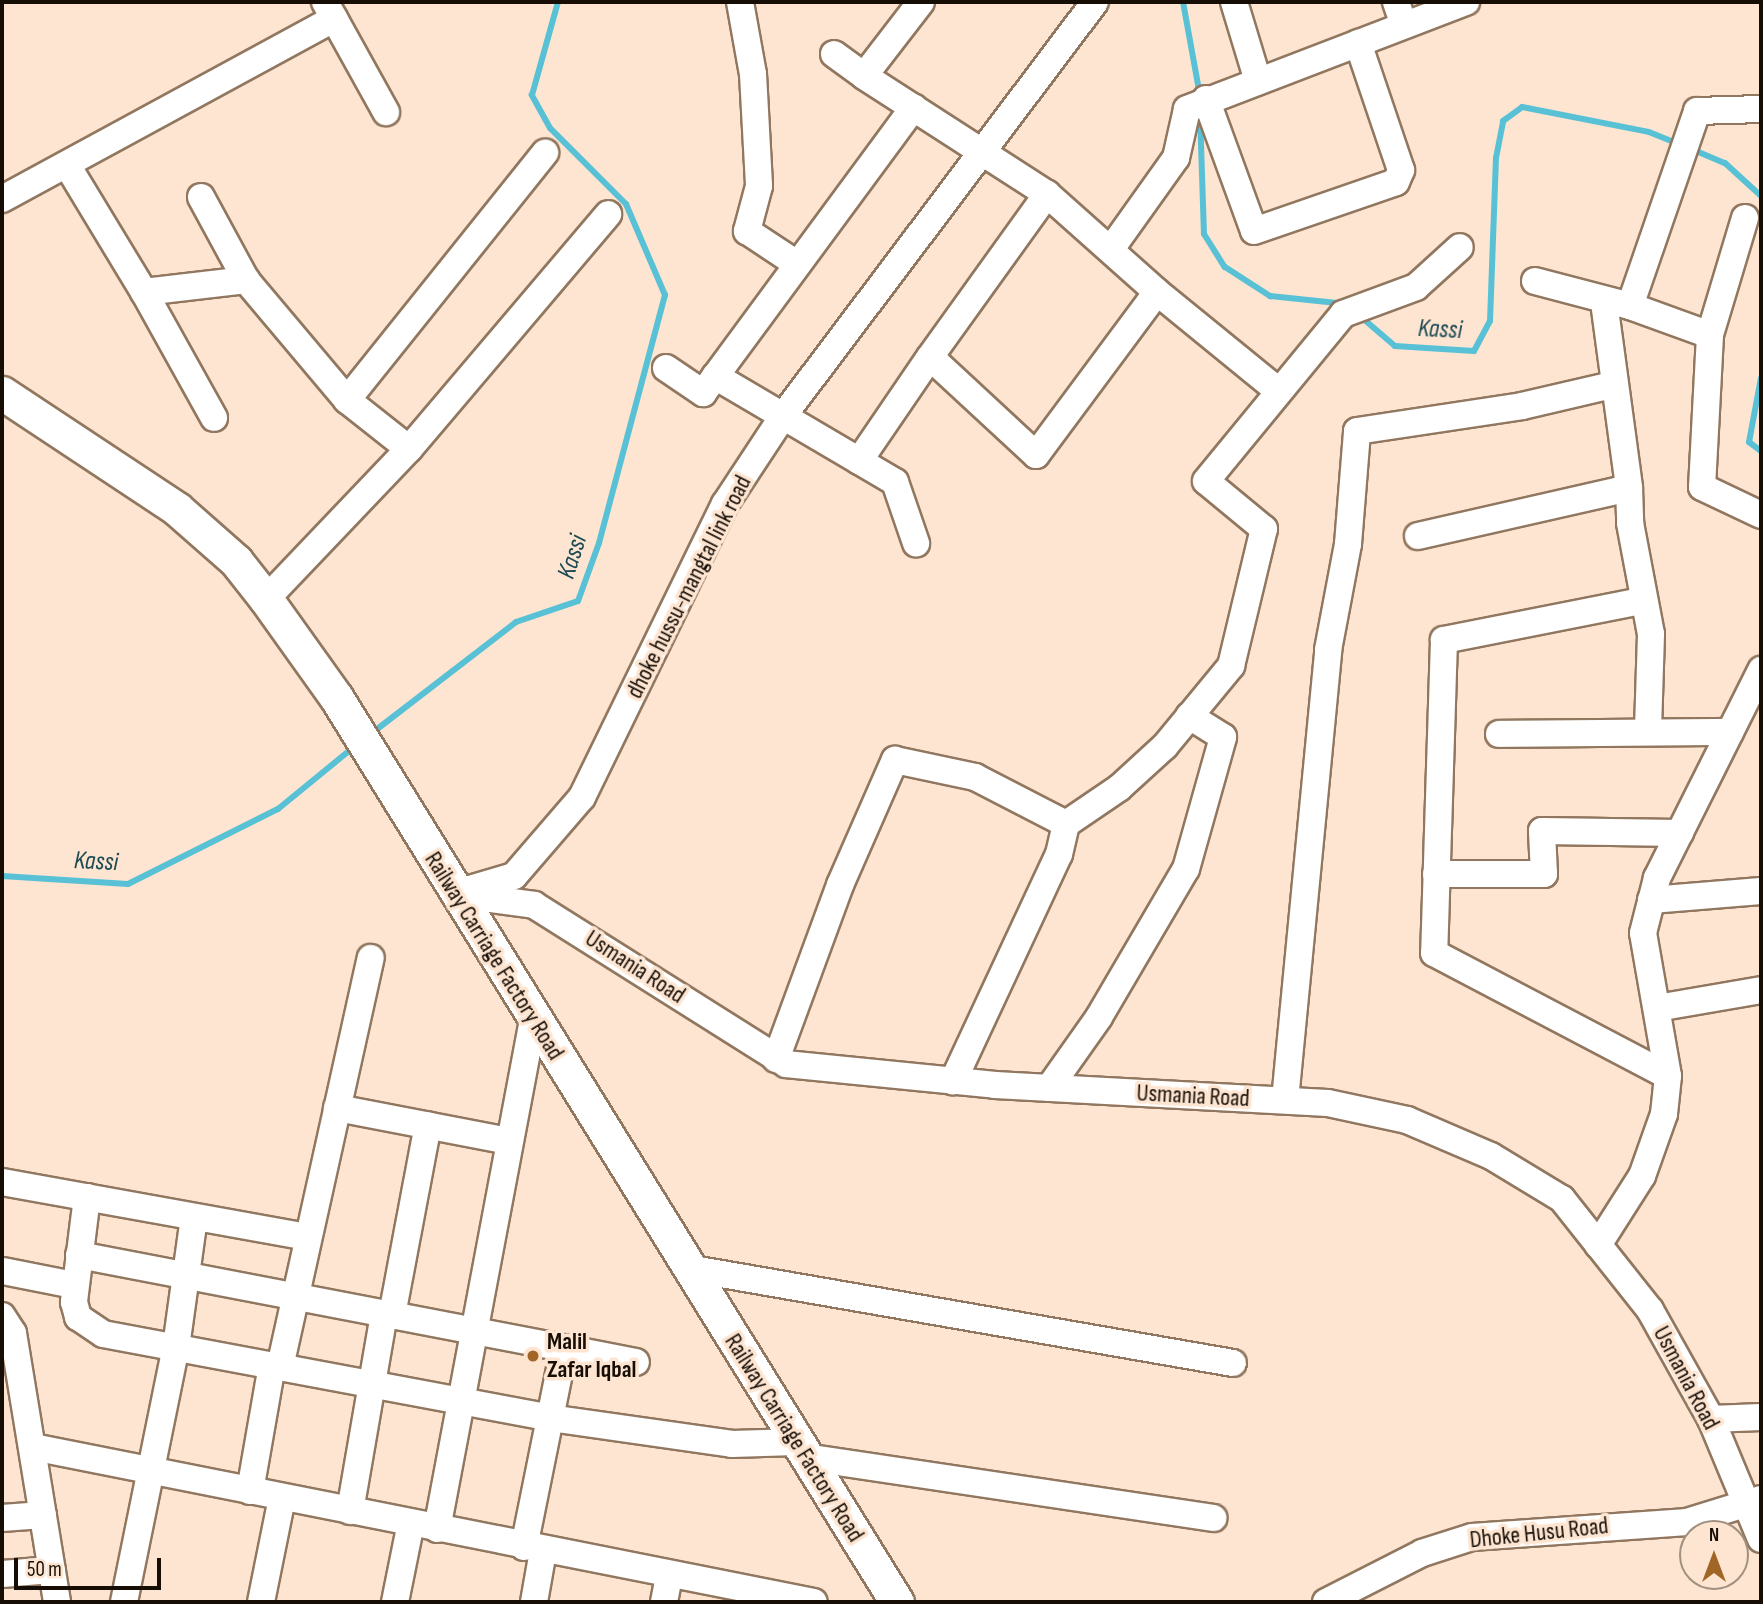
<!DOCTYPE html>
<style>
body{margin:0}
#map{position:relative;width:1763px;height:1604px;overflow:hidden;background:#fde5d1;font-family:"Sofia Sans Condensed",sans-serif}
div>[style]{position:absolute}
.stream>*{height:6px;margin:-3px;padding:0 3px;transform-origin:3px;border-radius:3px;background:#58c1d6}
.roads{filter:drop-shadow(2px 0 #91775f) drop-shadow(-2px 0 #91775f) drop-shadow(0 2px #91775f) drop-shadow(0 -2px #91775f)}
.minor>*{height:26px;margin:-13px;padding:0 13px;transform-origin:13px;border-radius:13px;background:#fff}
.major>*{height:33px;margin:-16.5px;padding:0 16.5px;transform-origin:16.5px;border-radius:16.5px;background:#fff}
.dots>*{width:19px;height:19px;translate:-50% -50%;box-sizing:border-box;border:4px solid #fde5d1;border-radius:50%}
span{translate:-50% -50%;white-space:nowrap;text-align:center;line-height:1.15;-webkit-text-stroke:7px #fde5d1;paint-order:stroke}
.street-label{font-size:24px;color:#160d05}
.poi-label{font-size:24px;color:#160d05;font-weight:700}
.left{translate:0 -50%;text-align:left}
.water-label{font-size:26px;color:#1c4b54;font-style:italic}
.frame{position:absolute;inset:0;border:4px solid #160d05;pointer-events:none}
.north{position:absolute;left:1679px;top:1520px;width:70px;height:70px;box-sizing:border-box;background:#fde5d1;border:2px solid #a18f7f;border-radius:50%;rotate:0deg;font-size:19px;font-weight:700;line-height:28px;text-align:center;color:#160d05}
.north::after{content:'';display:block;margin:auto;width:24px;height:32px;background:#a16626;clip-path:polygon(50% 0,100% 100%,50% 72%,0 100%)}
.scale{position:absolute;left:14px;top:1558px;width:147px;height:32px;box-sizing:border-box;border:4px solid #160d05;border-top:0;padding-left:9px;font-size:21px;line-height:24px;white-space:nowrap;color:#160d05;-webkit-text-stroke:5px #fde5d1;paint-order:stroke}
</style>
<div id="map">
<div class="stream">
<div style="left:1183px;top:2px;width:96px;rotate:79.7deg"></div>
<div style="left:1200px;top:114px;width:120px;rotate:88.1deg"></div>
<div style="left:1204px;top:234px;width:39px;rotate:58deg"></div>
<div style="left:1225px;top:267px;width:54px;rotate:32.8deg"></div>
<div style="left:1270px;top:296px;width:77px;rotate:5.9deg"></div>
<div style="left:1689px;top:148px;width:39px;rotate:23deg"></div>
<div style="left:1725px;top:163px;width:49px;rotate:42.5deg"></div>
<div style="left:1360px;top:316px;width:46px;rotate:40.6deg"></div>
<div style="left:1395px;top:346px;width:79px;rotate:3.6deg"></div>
<div style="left:1474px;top:351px;width:34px;rotate:-62deg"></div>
<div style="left:1490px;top:321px;width:163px;rotate:-87.9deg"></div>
<div style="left:1496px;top:158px;width:38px;rotate:-79deg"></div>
<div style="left:1503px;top:121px;width:24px;rotate:-36deg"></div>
<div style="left:1522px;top:107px;width:129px;rotate:11.1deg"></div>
<div style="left:1649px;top:132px;width:32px;rotate:22deg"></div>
<div style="left:1761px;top:378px;width:65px;rotate:100.6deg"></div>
<div style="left:1749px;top:442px;width:15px;rotate:37deg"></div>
<div style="left:372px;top:733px;width:182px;rotate:-37.6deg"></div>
<div style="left:516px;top:622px;width:65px;rotate:-18.7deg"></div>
<div style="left:578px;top:601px;width:62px;rotate:-70.1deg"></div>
<div style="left:599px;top:543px;width:257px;rotate:-75.1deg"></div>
<div style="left:665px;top:295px;width:99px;rotate:-113.2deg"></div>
<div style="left:626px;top:204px;width:107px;rotate:-135deg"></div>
<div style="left:550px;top:128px;width:38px;rotate:-119deg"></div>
<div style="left:532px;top:95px;width:97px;rotate:-74.4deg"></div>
<div style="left:2px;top:876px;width:126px;rotate:3.6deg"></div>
<div style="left:128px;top:884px;width:168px;rotate:-26.6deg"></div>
<div style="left:278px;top:809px;width:99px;rotate:-39.3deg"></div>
</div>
<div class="roads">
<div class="minor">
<div style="left:325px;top:2px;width:126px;rotate:61deg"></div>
<div style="left:740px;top:2px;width:73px;rotate:79.8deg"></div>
<div style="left:753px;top:74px;width:112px;rotate:86.9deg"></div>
<div style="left:759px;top:186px;width:47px;rotate:104.9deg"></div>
<div style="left:747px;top:231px;width:60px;rotate:33.4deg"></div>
<div style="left:921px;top:2px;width:93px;rotate:127.6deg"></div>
<div style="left:864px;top:76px;width:218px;rotate:32.8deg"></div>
<div style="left:1047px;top:194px;width:147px;rotate:41.7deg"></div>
<div style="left:1157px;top:292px;width:203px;rotate:126.6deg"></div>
<div style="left:1036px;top:455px;width:144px;rotate:-137.2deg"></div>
<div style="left:930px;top:357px;width:201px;rotate:-54.3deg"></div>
<div style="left:1234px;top:2px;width:83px;rotate:73.1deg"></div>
<div style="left:1396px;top:2px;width:24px;rotate:71deg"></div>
<div style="left:834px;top:54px;width:37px;rotate:36deg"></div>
<div style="left:1206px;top:99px;width:140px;rotate:70deg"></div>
<div style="left:1254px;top:231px;width:150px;rotate:-19deg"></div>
<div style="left:1396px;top:182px;width:13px;rotate:-67deg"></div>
<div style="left:1401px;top:170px;width:134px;rotate:-108.7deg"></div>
<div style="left:67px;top:165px;width:149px;rotate:58.8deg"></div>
<div style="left:144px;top:292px;width:103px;rotate:-6.7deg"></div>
<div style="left:246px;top:280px;width:157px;rotate:49.9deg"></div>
<div style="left:347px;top:400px;width:79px;rotate:38.3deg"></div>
<div style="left:409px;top:449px;width:308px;rotate:-49.7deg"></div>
<div style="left:201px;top:197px;width:94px;rotate:61.5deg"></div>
<div style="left:2px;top:199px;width:378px;rotate:-28.5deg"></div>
<div style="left:1745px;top:218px;width:122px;rotate:106.7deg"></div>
<div style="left:1710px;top:335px;width:152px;rotate:93deg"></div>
<div style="left:1702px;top:487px;width:65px;rotate:25.4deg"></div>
<div style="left:1111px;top:249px;width:112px;rotate:-54.5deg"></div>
<div style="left:1176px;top:158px;width:50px;rotate:-77.3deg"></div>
<div style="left:1187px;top:109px;width:299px;rotate:-21deg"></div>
<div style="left:1535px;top:281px;width:98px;rotate:14.7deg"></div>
<div style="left:1630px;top:306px;width:85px;rotate:19.9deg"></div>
<div style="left:144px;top:292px;width:144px;rotate:60.9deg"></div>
<div style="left:1157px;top:292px;width:155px;rotate:39.2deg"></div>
<div style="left:1604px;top:302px;width:188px;rotate:82.3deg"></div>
<div style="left:1629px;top:488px;width:35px;rotate:88deg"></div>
<div style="left:1630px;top:523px;width:113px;rotate:79.3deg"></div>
<div style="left:1651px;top:634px;width:96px;rotate:91.8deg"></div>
<div style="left:1630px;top:306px;width:206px;rotate:-71deg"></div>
<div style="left:1697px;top:111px;width:64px;rotate:-1.8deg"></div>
<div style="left:666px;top:368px;width:45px;rotate:34deg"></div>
<div style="left:703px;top:393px;width:355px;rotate:-53.6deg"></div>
<div style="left:715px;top:376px;width:209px;rotate:30.5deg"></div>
<div style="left:895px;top:482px;width:65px;rotate:71deg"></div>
<div style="left:347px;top:400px;width:317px;rotate:-51.3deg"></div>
<div style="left:859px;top:461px;width:126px;rotate:-55.7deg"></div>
<div style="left:1418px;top:536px;width:216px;rotate:-12.8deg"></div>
<div style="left:266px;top:599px;width:207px;rotate:-46.4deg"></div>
<div style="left:1641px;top:601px;width:201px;rotate:168.8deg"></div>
<div style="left:1444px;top:640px;width:313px;rotate:91.8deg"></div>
<div style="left:1434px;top:953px;width:264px;rotate:27.7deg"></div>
<div style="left:1499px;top:734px;width:231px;rotate:-0.5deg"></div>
<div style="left:1066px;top:824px;width:64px;rotate:-34.2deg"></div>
<div style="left:1119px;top:788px;width:62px;rotate:-42.4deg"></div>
<div style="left:1165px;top:746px;width:104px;rotate:-50.5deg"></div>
<div style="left:1231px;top:666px;width:141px;rotate:-76.5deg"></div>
<div style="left:1264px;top:529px;width:75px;rotate:-140.4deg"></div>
<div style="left:1206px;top:481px;width:216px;rotate:-50.6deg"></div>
<div style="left:1343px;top:314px;width:78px;rotate:-20.3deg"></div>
<div style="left:1416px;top:287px;width:59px;rotate:-42.3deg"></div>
<div style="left:1436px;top:874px;width:108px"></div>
<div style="left:1544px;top:874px;width:43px;rotate:-92.7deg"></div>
<div style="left:1542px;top:831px;width:138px;rotate:0.8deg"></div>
<div style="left:463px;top:891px;width:53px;rotate:-16.4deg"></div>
<div style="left:514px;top:876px;width:104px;rotate:-49.3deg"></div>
<div style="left:582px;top:797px;width:326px;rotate:-64deg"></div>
<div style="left:725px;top:504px;width:105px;rotate:-56.6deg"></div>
<div style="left:783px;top:416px;width:518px;rotate:-53deg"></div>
<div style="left:454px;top:894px;width:81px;rotate:7.8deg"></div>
<div style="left:534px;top:905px;width:298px;rotate:32.2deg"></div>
<div style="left:786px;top:1064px;width:210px;rotate:5.7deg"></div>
<div style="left:995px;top:1085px;width:333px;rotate:3.1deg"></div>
<div style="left:1328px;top:1103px;width:81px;rotate:12.1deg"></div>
<div style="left:1407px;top:1120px;width:91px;rotate:23.2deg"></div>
<div style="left:1491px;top:1156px;width:83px;rotate:31.2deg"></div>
<div style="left:1562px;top:1199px;width:142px;rotate:51.6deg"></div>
<div style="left:1650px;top:1310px;width:125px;rotate:60.8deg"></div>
<div style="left:1711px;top:1419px;width:130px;rotate:67.4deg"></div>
<div style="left:1651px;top:900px;width:110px;rotate:-4.7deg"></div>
<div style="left:1657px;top:1008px;width:106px;rotate:-9.8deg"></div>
<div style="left:776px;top:1059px;width:185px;rotate:-69.8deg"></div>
<div style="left:840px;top:885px;width:137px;rotate:-66.3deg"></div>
<div style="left:895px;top:760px;width:82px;rotate:12deg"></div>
<div style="left:975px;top:777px;width:102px;rotate:27.3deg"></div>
<div style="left:1066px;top:824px;width:31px;rotate:103deg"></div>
<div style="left:1059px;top:854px;width:251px;rotate:115deg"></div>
<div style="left:1049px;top:1088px;width:87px;rotate:-54.8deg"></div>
<div style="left:1099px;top:1017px;width:172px;rotate:-59.6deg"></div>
<div style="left:1186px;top:869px;width:137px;rotate:-74.3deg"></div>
<div style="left:1223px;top:737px;width:40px;rotate:-148deg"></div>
<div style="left:1285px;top:1100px;width:452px;rotate:-84.5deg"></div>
<div style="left:1328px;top:650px;width:108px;rotate:-79.3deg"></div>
<div style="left:1348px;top:544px;width:113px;rotate:-85.4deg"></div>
<div style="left:1357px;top:431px;width:167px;rotate:-8.6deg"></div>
<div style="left:1522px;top:406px;width:92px;rotate:-13.1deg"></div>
<div style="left:337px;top:1108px;width:175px;rotate:10.9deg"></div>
<div style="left:2px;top:1182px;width:310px;rotate:10.2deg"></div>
<div style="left:87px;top:1197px;width:106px;rotate:97.1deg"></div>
<div style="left:74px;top:1302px;width:16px;rotate:75deg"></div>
<div style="left:78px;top:1317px;width:30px;rotate:34deg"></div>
<div style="left:103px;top:1334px;width:455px;rotate:10.6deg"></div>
<div style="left:550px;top:1418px;width:184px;rotate:8.1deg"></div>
<div style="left:732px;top:1444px;width:64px;rotate:-1.8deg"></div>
<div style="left:1598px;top:1245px;width:82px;rotate:-57.5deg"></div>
<div style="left:1642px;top:1176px;width:66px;rotate:-70.5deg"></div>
<div style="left:1664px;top:1114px;width:38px;rotate:-84deg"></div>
<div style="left:1668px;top:1076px;width:145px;rotate:-99.9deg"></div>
<div style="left:1643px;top:933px;width:57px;rotate:-75.7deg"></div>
<div style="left:1657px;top:878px;width:233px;rotate:-63.4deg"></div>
<div style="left:79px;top:1255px;width:567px;rotate:10.87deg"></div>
<div style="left:687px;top:1268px;width:554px;rotate:9.87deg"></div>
<div style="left:3px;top:1271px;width:72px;rotate:11.2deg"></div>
<div style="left:392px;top:1315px;width:193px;rotate:-79.3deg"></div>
<div style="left:2px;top:1316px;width:20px;rotate:57deg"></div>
<div style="left:13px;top:1333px;width:273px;rotate:80.7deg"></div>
<div style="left:280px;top:1367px;width:419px;rotate:-77.5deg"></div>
<div style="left:1711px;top:1419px;width:50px;rotate:-2.3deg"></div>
<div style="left:33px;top:1447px;width:796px;rotate:11.23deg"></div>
<div style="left:805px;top:1457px;width:413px;rotate:8.5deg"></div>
<div style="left:250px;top:1491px;width:128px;rotate:-80.1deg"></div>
<div style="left:350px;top:1511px;width:200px;rotate:-80.2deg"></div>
<div style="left:2px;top:1518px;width:41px;rotate:-4.2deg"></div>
<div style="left:437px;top:1529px;width:518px;rotate:-79.32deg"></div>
<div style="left:524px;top:1547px;width:203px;rotate:-78.6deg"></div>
<div style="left:2px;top:1574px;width:50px;rotate:-4.6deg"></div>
<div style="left:124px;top:1602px;width:260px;rotate:-78.5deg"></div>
<div style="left:176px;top:1347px;width:131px;rotate:-82.1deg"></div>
<div style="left:261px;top:1602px;width:106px;rotate:-78.6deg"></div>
<div style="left:395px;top:1602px;width:81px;rotate:-78.6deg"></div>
<div style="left:534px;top:1602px;width:52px;rotate:-80deg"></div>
<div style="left:664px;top:1602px;width:26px;rotate:-79deg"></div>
<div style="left:1326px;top:1602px;width:108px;rotate:-27deg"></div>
<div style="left:1422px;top:1553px;width:52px;rotate:-17.7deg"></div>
<div style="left:1472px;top:1537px;width:216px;rotate:-4deg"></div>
<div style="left:1687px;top:1522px;width:77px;rotate:-17.3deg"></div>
</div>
<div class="major">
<div style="left:2px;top:393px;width:210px;rotate:33.5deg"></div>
<div style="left:177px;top:509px;width:79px;rotate:41.4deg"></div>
<div style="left:236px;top:561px;width:48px;rotate:51.7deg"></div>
<div style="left:266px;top:599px;width:120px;rotate:54.5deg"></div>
<div style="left:336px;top:697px;width:1065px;rotate:58.21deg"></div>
</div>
</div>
<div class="dots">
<div style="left:533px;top:1356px;background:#a16626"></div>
</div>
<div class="street-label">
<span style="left:689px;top:587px;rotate:-63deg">dhoke hussu-mangtal link road</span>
<span style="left:494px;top:956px;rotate:58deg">Railway Carriage Factory Road</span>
<span style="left:635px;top:967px;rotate:33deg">Usmania Road</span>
<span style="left:1193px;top:1096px;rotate:3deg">Usmania Road</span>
<span style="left:1686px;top:1378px;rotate:62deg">Usmania Road</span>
<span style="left:794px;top:1438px;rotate:58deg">Railway Carriage Factory Road</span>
<span style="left:1539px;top:1533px;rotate:-6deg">Dhoke Husu Road</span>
</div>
<div class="poi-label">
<span class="left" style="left:547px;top:1356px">Malil<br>Zafar Iqbal</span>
</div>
<div class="water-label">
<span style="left:1440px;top:330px;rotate:3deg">Kassi</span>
<span style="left:573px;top:557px;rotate:-72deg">Kassi</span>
<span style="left:96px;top:862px;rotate:3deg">Kassi</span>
</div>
<div class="frame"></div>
<div class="north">N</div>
<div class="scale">50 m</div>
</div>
